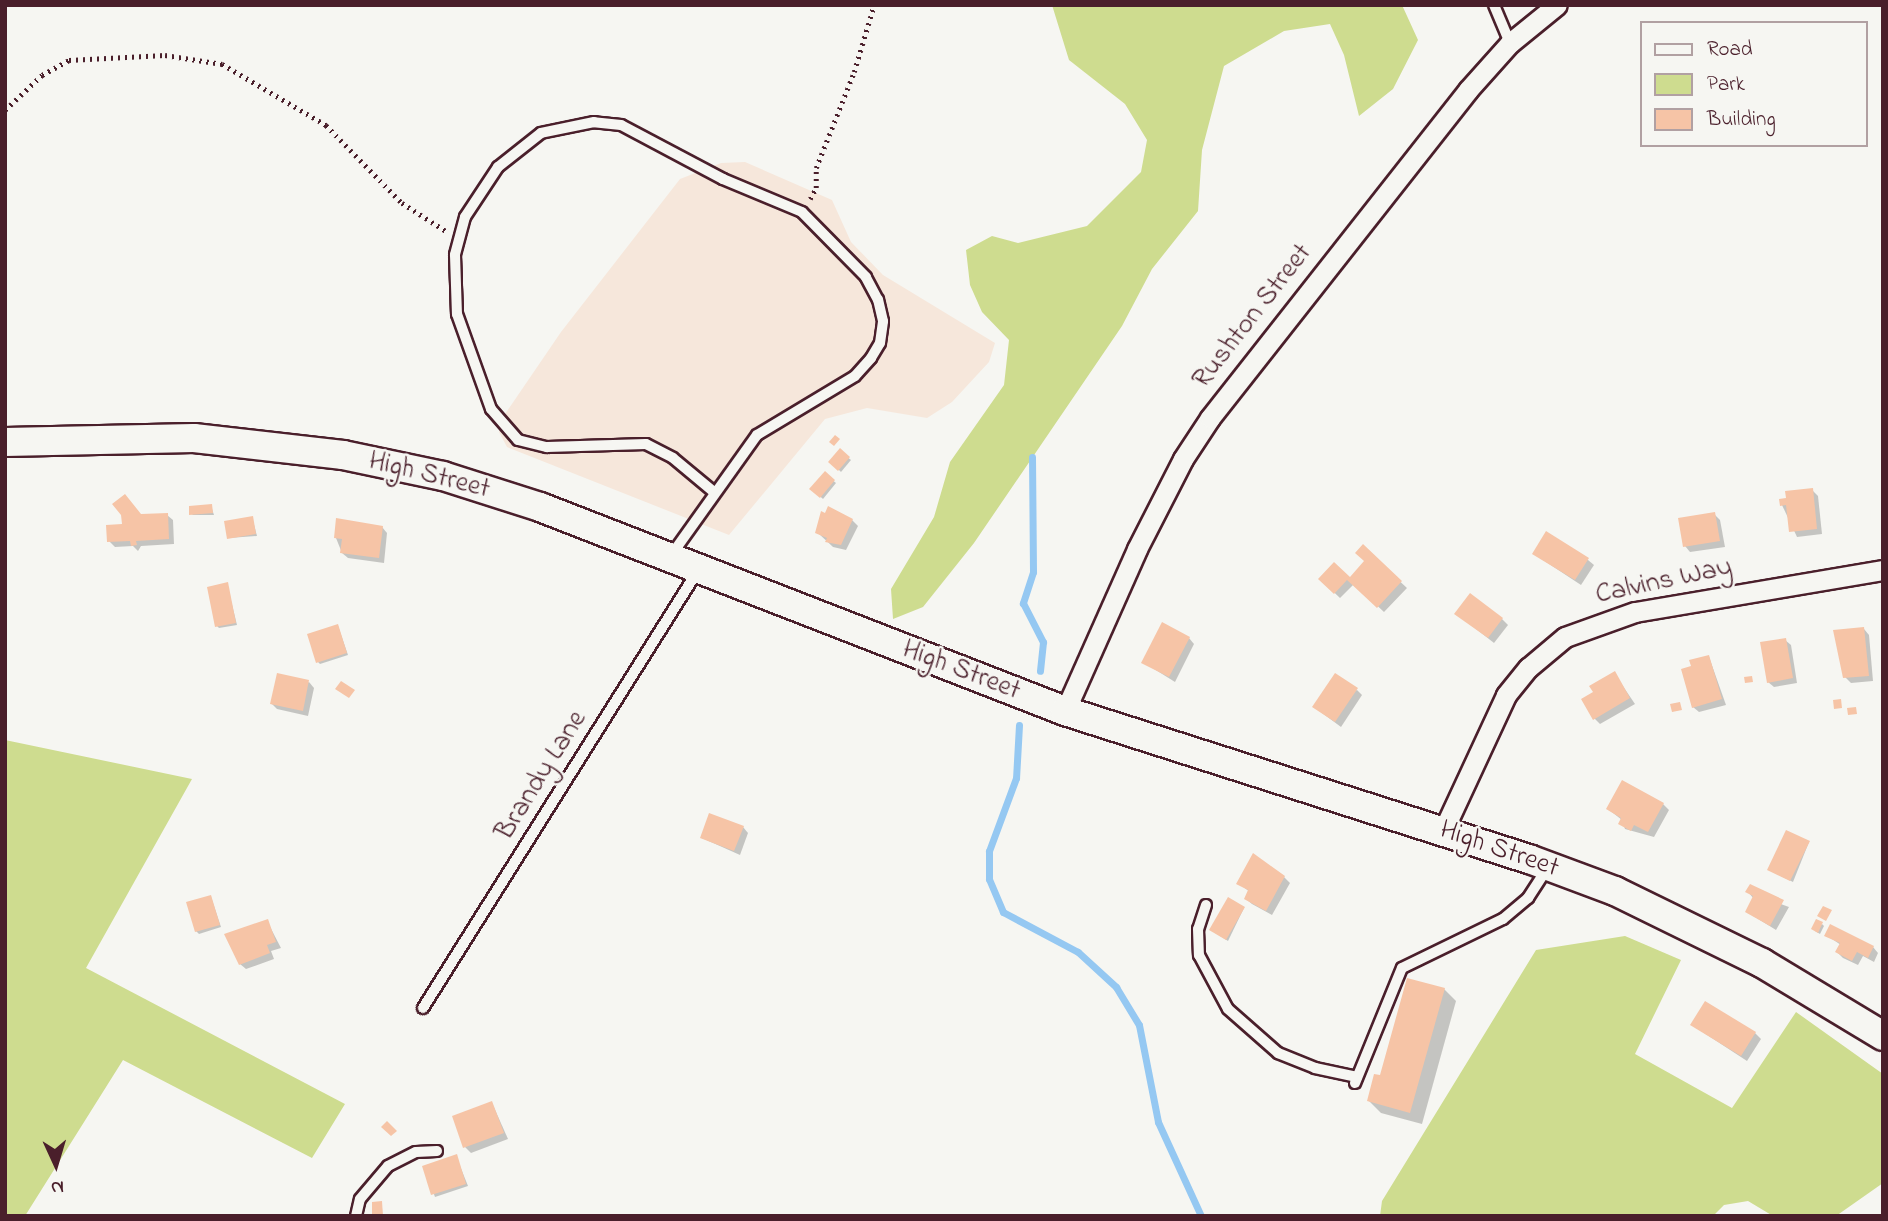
<!DOCTYPE html>
<style>
body{margin:0}
#map{position:relative;width:1888px;height:1221px;overflow:hidden;background:#f6f6f2;font-family:"Indie Flower",sans-serif}
div>[style]{position:absolute}
.built>*{inset:0;background:#f6e7db}
.green>*{inset:0;background:#cedc8f}
.shadow>*{inset:0;background:#0003}
.stream>*{height:7px;margin:-3.5px;padding:0 3.5px;transform-origin:3.5px;border-radius:3.5px;background:#95c8f2}
.building>*{inset:0;background:#f6c4a6}
.path>*{height:4.5px;margin-top:-2.25px;transform-origin:0;background:repeating-linear-gradient(90deg,#4a1f2b 0 2px,transparent 0 7px)}
.roads{filter:drop-shadow(2px 0 #4a1f2b) drop-shadow(-2px 0 #4a1f2b) drop-shadow(0 2px #4a1f2b) drop-shadow(0 -2px #4a1f2b)}
.lane>*{height:10px;margin:-5px;padding:0 5px;transform-origin:5px;border-radius:5px;background:#f6f6f2}
.street>*{height:19px;margin:-9.5px;padding:0 9.5px;transform-origin:9.5px;border-radius:9.5px;background:#f6f6f2}
.secondary>*{height:28px;margin:-14px;padding:0 14px;transform-origin:14px;border-radius:14px;background:#f6f6f2}
span{translate:-50% -50%;white-space:nowrap;text-align:center;line-height:1.15;-webkit-text-stroke:5px #f6f6f2;paint-order:stroke}
.street-label{font-size:28px;color:#4a1f2b}
.frame{position:absolute;inset:0;border:7px solid #4a1f2b;pointer-events:none}
.legend{position:absolute;left:1640px;top:21px;width:228px;height:126px;box-sizing:border-box;background:#f6f6f2;border:2px solid #b1a0a2;margin:0;padding:9px 12px;list-style:none;font-size:21px;color:#4a1f2b}
.legend li{display:flex;align-items:center;gap:14px;height:35px}
.legend b{width:35px;border:2px solid #b1a0a2}
.north{position:absolute;left:21px;top:1130px;width:70px;height:70px;-webkit-text-stroke:5px #f6f6f2;paint-order:stroke;rotate:176deg;font-size:19px;font-weight:700;line-height:28px;text-align:center;color:#4a1f2b}
.north::after{content:'';display:block;margin:auto;width:24px;height:32px;background:#4a1f2b;clip-path:polygon(50% 0,100% 100%,50% 72%,0 100%)}
</style>
<div id="map">
<div class="built">
<div style="clip-path:polygon(745px 162px,832px 200px,851px 242px,883px 275px,995px 343px,989px 362px,952px 402px,927px 418px,867px 408px,825px 419px,729px 535px,507px 447px,499px 432px,503px 417px,561px 332px,680px 179px,721px 163px)"></div>
</div>
<div class="green">
<div style="clip-path:polygon(1052px 5px,1402px 5px,1418px 40px,1393px 89px,1359px 116px,1344px 55px,1330px 24px,1284px 31px,1224px 66px,1202px 150px,1198px 211px,1152px 269px,1122px 326px,974px 543px,923px 607px,893px 619px,891px 589px,934px 517px,950px 462px,1004px 385px,1009px 340px,982px 312px,970px 285px,966px 250px,992px 236px,1018px 243px,1087px 226px,1141px 172px,1147px 140px,1125px 104px,1069px 60px)"></div>
<div style="clip-path:polygon(5px 740px,192px 779px,86px 968px,345px 1104px,312px 1158px,123px 1060px,25px 1216px,5px 1216px)"></div>
<div style="clip-path:polygon(1625px 936px,1681px 960px,1635px 1054px,1732px 1108px,1796px 1012px,1883px 1074px,1883px 1183px,1836px 1216px,1773px 1216px,1748px 1201px,1724px 1205px,1713px 1216px,1380px 1216px,1382px 1201px,1536px 950px)"></div>
</div>
<div class="shadow">
<div style="clip-path:polygon(840px 451px,851px 460px,841px 472px,831px 462px)"></div>
<div style="clip-path:polygon(825px 474px,836px 483px,823px 499px,812px 489px)"></div>
<div style="clip-path:polygon(1812px 490px,1818px 496px,1822px 534px,1797px 537px,1782px 505px)"></div>
<div style="clip-path:polygon(211px 506px,214px 515px,191px 515px)"></div>
<div style="clip-path:polygon(1714px 514px,1720px 520px,1725px 547px,1690px 552px,1685px 546px)"></div>
<div style="clip-path:polygon(167px 515px,173px 520px,174px 544px,141px 546px,138px 551px,133px 546px,115px 547px,109px 541px,142px 516px)"></div>
<div style="clip-path:polygon(252px 517px,257px 536px,229px 538px)"></div>
<div style="clip-path:polygon(852px 520px,858px 526px,846px 550px,833px 547px,817px 532px)"></div>
<div style="clip-path:polygon(382px 527px,387px 533px,384px 563px,348px 558px,342px 553px,336px 538px)"></div>
<div style="clip-path:polygon(1363px 547px,1407px 588px,1384px 612px,1354px 584px,1340px 598px,1320px 579px,1350px 579px,1367px 562px)"></div>
<div style="clip-path:polygon(1534px 554px,1588px 560px,1594px 565px,1581px 585px)"></div>
<div style="clip-path:polygon(227px 584px,237px 625px,219px 628px,217px 626px)"></div>
<div style="clip-path:polygon(1457px 614px,1502px 619px,1508px 625px,1494px 643px)"></div>
<div style="clip-path:polygon(338px 626px,348px 655px,320px 664px,318px 662px)"></div>
<div style="clip-path:polygon(1864px 629px,1869px 635px,1873px 681px,1851px 683px,1845px 677px)"></div>
<div style="clip-path:polygon(1189px 638px,1194px 644px,1175px 682px,1143px 662px)"></div>
<div style="clip-path:polygon(1785px 640px,1791px 645px,1797px 683px,1774px 687px,1768px 682px)"></div>
<div style="clip-path:polygon(1709px 657px,1726px 705px,1699px 712px,1693px 707px)"></div>
<div style="clip-path:polygon(1614px 673px,1635px 704px,1600px 724px,1595px 719px,1595px 692px)"></div>
<div style="clip-path:polygon(309px 682px,314px 688px,308px 716px,277px 709px,272px 704px)"></div>
<div style="clip-path:polygon(1357px 690px,1362px 695px,1341px 727px,1314px 707px)"></div>
<div style="clip-path:polygon(1663px 804px,1669px 810px,1654px 837px,1625px 829px,1622px 820px,1608px 809px)"></div>
<div style="clip-path:polygon(743px 827px,748px 833px,740px 855px,702px 838px)"></div>
<div style="clip-path:polygon(1809px 842px,1793px 882px,1769px 870px)"></div>
<div style="clip-path:polygon(1284px 877px,1290px 883px,1272px 915px,1252px 904px,1246px 899px,1250px 892px,1238px 883px)"></div>
<div style="clip-path:polygon(1748px 892px,1789px 907px,1776px 930px,1747px 912px,1754px 899px)"></div>
<div style="clip-path:polygon(211px 897px,221px 927px,199px 934px,196px 931px)"></div>
<div style="clip-path:polygon(1244px 908px,1228px 941px,1214px 932px)"></div>
<div style="clip-path:polygon(267px 921px,281px 948px,271px 951px,274px 959px,246px 969px,240px 964px)"></div>
<div style="clip-path:polygon(1822px 924px,1824px 926px,1820px 934px,1815px 931px)"></div>
<div style="clip-path:polygon(1826px 935px,1873px 947px,1878px 953px,1874px 962px,1863px 956px,1858px 965px,1843px 958px,1837px 952px,1841px 945px)"></div>
<div style="clip-path:polygon(1444px 989px,1456px 1001px,1422px 1124px,1381px 1113px,1369px 1101px)"></div>
<div style="clip-path:polygon(1692px 1025px,1755px 1033px,1761px 1039px,1747px 1061px)"></div>
<div style="clip-path:polygon(492px 1103px,508px 1139px,471px 1153px,465px 1147px)"></div>
<div style="clip-path:polygon(456px 1156px,468px 1186px,435px 1197px,424px 1167px)"></div>
</div>
<div class="stream">
<div style="left:1032px;top:457px;width:115px;rotate:89.5deg"></div>
<div style="left:1033px;top:572px;width:33px;rotate:108deg"></div>
<div style="left:1023px;top:603px;width:44px;rotate:62.9deg"></div>
<div style="left:1043px;top:642px;width:29px;rotate:96deg"></div>
<div style="left:1019px;top:725px;width:53px;rotate:93.2deg"></div>
<div style="left:1016px;top:778px;width:78px;rotate:110.3deg"></div>
<div style="left:989px;top:851px;width:28px;rotate:90deg"></div>
<div style="left:989px;top:879px;width:36px;rotate:67deg"></div>
<div style="left:1003px;top:912px;width:85px;rotate:28.1deg"></div>
<div style="left:1078px;top:952px;width:52px;rotate:42.6deg"></div>
<div style="left:1116px;top:987px;width:44px;rotate:58.8deg"></div>
<div style="left:1139px;top:1025px;width:99px;rotate:78.9deg"></div>
<div style="left:1158px;top:1122px;width:103px;rotate:65.4deg"></div>
</div>
<div class="building">
<div style="clip-path:polygon(835px 435px,840px 439px,834px 446px,829px 442px)"></div>
<div style="clip-path:polygon(840px 448px,850px 457px,838px 471px,828px 462px)"></div>
<div style="clip-path:polygon(825px 471px,835px 480px,820px 498px,809px 489px)"></div>
<div style="clip-path:polygon(1813px 488px,1817px 529px,1789px 532px,1786px 505px,1780px 506px,1779px 499px,1786px 498px,1785px 491px)"></div>
<div style="clip-path:polygon(125px 494px,141px 514px,168px 513px,169px 539px,136px 541px,137px 545px,131px 546px,130px 541px,107px 542px,106px 525px,122px 524px,121px 515px,112px 504px)"></div>
<div style="clip-path:polygon(212px 504px,213px 513px,189px 515px,189px 506px)"></div>
<div style="clip-path:polygon(828px 506px,853px 519px,841px 545px,825px 542px,827px 538px,815px 533px,821px 511px,825px 513px)"></div>
<div style="clip-path:polygon(1715px 512px,1720px 541px,1683px 547px,1678px 518px)"></div>
<div style="clip-path:polygon(253px 516px,256px 534px,227px 539px,224px 521px)"></div>
<div style="clip-path:polygon(336px 518px,383px 526px,379px 558px,340px 553px,342px 539px,334px 538px)"></div>
<div style="clip-path:polygon(1546px 531px,1589px 558px,1575px 580px,1532px 554px)"></div>
<div style="clip-path:polygon(1363px 544px,1402px 581px,1377px 608px,1347px 580px,1334px 594px,1318px 579px,1334px 562px,1350px 577px,1364px 561px,1355px 553px)"></div>
<div style="clip-path:polygon(228px 582px,236px 623px,215px 627px,207px 587px)"></div>
<div style="clip-path:polygon(1470px 593px,1503px 618px,1488px 638px,1454px 614px)"></div>
<div style="clip-path:polygon(1162px 622px,1190px 637px,1169px 677px,1141px 663px)"></div>
<div style="clip-path:polygon(338px 624px,347px 653px,316px 663px,307px 634px)"></div>
<div style="clip-path:polygon(1864px 627px,1869px 676px,1843px 678px,1833px 630px)"></div>
<div style="clip-path:polygon(1786px 638px,1793px 678px,1767px 683px,1760px 642px)"></div>
<div style="clip-path:polygon(1709px 655px,1722px 699px,1692px 708px,1681px 669px,1691px 666px,1689px 660px)"></div>
<div style="clip-path:polygon(1615px 671px,1630px 698px,1593px 720px,1581px 699px,1593px 692px,1589px 686px)"></div>
<div style="clip-path:polygon(277px 673px,309px 680px,303px 711px,270px 704px)"></div>
<div style="clip-path:polygon(1335px 673px,1358px 688px,1335px 722px,1312px 707px)"></div>
<div style="clip-path:polygon(1752px 676px,1753px 682px,1745px 683px,1744px 677px)"></div>
<div style="clip-path:polygon(341px 681px,355px 690px,349px 698px,335px 689px)"></div>
<div style="clip-path:polygon(1841px 699px,1842px 708px,1834px 709px,1833px 700px)"></div>
<div style="clip-path:polygon(1680px 702px,1682px 710px,1672px 712px,1670px 704px)"></div>
<div style="clip-path:polygon(1856px 707px,1857px 714px,1848px 715px,1847px 708px)"></div>
<div style="clip-path:polygon(1622px 780px,1664px 803px,1648px 832px,1634px 825px,1631px 831px,1618px 824px,1621px 818px,1606px 809px)"></div>
<div style="clip-path:polygon(709px 813px,744px 826px,734px 851px,700px 838px)"></div>
<div style="clip-path:polygon(1786px 830px,1810px 841px,1790px 881px,1767px 870px)"></div>
<div style="clip-path:polygon(1253px 853px,1285px 876px,1266px 911px,1244px 899px,1248px 890px,1236px 884px)"></div>
<div style="clip-path:polygon(1750px 884px,1784px 900px,1770px 926px,1745px 912px,1753px 896px,1745px 892px)"></div>
<div style="clip-path:polygon(211px 895px,220px 925px,195px 932px,186px 902px)"></div>
<div style="clip-path:polygon(1228px 897px,1245px 907px,1226px 940px,1209px 930px)"></div>
<div style="clip-path:polygon(1823px 906px,1832px 910px,1826px 921px,1817px 916px)"></div>
<div style="clip-path:polygon(268px 919px,276px 942px,267px 945px,270px 953px,239px 965px,224px 934px)"></div>
<div style="clip-path:polygon(1816px 919px,1823px 922px,1818px 933px,1811px 929px)"></div>
<div style="clip-path:polygon(1830px 924px,1874px 946px,1868px 958px,1857px 952px,1852px 961px,1835px 952px,1840px 943px,1824px 936px)"></div>
<div style="clip-path:polygon(1407px 978px,1445px 988px,1410px 1113px,1367px 1101px,1374px 1074px,1380px 1075px)"></div>
<div style="clip-path:polygon(1705px 1001px,1756px 1032px,1741px 1056px,1690px 1025px)"></div>
<div style="clip-path:polygon(492px 1101px,504px 1133px,463px 1148px,452px 1116px)"></div>
<div style="clip-path:polygon(387px 1121px,397px 1131px,391px 1136px,381px 1127px)"></div>
<div style="clip-path:polygon(457px 1154px,466px 1184px,431px 1195px,422px 1166px)"></div>
<div style="clip-path:polygon(382px 1201px,383px 1216px,372px 1216px,372px 1202px)"></div>
</div>
<div class="path">
<div style="left:5px;top:110px;width:51px;rotate:-43.4deg"></div>
<div style="left:42px;top:75px;width:31px;rotate:-29deg"></div>
<div style="left:69px;top:60px;width:96px;rotate:-3deg"></div>
<div style="left:165px;top:55px;width:58px;rotate:9deg"></div>
<div style="left:222px;top:64px;width:121px;rotate:30.4deg"></div>
<div style="left:326px;top:125px;width:109px;rotate:45.7deg"></div>
<div style="left:402px;top:203px;width:52px;rotate:32.5deg"></div>
<div style="left:810px;top:199px;width:13px;rotate:-61deg"></div>
<div style="left:816px;top:188px;width:20px;rotate:-90deg"></div>
<div style="left:816px;top:168px;width:103px;rotate:-68.4deg"></div>
<div style="left:854px;top:72px;width:70px;rotate:-73.4deg"></div>
</div>
<div class="roads">
<div class="lane">
<div style="left:1494px;top:5px;width:41px;rotate:67.2deg"></div>
<div style="left:672px;top:554px;width:146px;rotate:-54.5deg"></div>
<div style="left:757px;top:435px;width:114px;rotate:-31deg"></div>
<div style="left:855px;top:376px;width:24px;rotate:-48deg"></div>
<div style="left:871px;top:358px;width:17px;rotate:-59deg"></div>
<div style="left:880px;top:343px;width:22px;rotate:-82deg"></div>
<div style="left:883px;top:321px;width:22px;rotate:-103deg"></div>
<div style="left:878px;top:300px;width:26px;rotate:-118deg"></div>
<div style="left:866px;top:277px;width:91px;rotate:-134.6deg"></div>
<div style="left:802px;top:212px;width:86px;rotate:-157.3deg"></div>
<div style="left:723px;top:179px;width:115px;rotate:-152.1deg"></div>
<div style="left:621px;top:125px;width:27px;rotate:-174deg"></div>
<div style="left:594px;top:122px;width:54px;rotate:168.3deg"></div>
<div style="left:541px;top:133px;width:55px;rotate:141.7deg"></div>
<div style="left:498px;top:167px;width:60px;rotate:123.4deg"></div>
<div style="left:465px;top:217px;width:39px;rotate:105deg"></div>
<div style="left:455px;top:255px;width:59px;rotate:88.1deg"></div>
<div style="left:457px;top:314px;width:101px;rotate:70.3deg"></div>
<div style="left:491px;top:409px;width:41px;rotate:48.9deg"></div>
<div style="left:518px;top:440px;width:30px;rotate:14deg"></div>
<div style="left:547px;top:447px;width:99px;rotate:-1.7deg"></div>
<div style="left:646px;top:444px;width:30px;rotate:27deg"></div>
<div style="left:673px;top:458px;width:53px;rotate:39.7deg"></div>
<div style="left:1206px;top:905px;width:25px;rotate:108deg"></div>
<div style="left:1198px;top:929px;width:26px;rotate:88deg"></div>
<div style="left:1199px;top:955px;width:61px;rotate:61.8deg"></div>
<div style="left:1228px;top:1009px;width:67px;rotate:41.3deg"></div>
<div style="left:1278px;top:1053px;width:40px;rotate:22deg"></div>
<div style="left:1315px;top:1068px;width:43px;rotate:12.1deg"></div>
<div style="left:423px;top:1008px;width:515px;rotate:-57.85deg"></div>
<div style="left:1355px;top:1083px;width:124px;rotate:-67.8deg"></div>
<div style="left:1402px;top:968px;width:112px;rotate:-25.9deg"></div>
<div style="left:1503px;top:919px;width:33px;rotate:-40deg"></div>
<div style="left:1528px;top:898px;width:33px;rotate:-57deg"></div>
<div style="left:356px;top:1216px;width:17px;rotate:-77deg"></div>
<div style="left:360px;top:1199px;width:43px;rotate:-49.7deg"></div>
<div style="left:388px;top:1166px;width:31px;rotate:-27deg"></div>
<div style="left:416px;top:1152px;width:21px;rotate:-3deg"></div>
</div>
<div class="street">
<div style="left:1065px;top:711px;width:177px;rotate:-66deg"></div>
<div style="left:1137px;top:549px;width:101px;rotate:-62.9deg"></div>
<div style="left:1183px;top:459px;width:49px;rotate:-56.6deg"></div>
<div style="left:1210px;top:418px;width:417px;rotate:-51.8deg"></div>
<div style="left:1468px;top:90px;width:63px;rotate:-48.2deg"></div>
<div style="left:1510px;top:43px;width:60px;rotate:-39deg"></div>
<div style="left:1443px;top:831px;width:150px;rotate:-65.1deg"></div>
<div style="left:1506px;top:695px;width:35px;rotate:-51deg"></div>
<div style="left:1528px;top:668px;width:48px;rotate:-40deg"></div>
<div style="left:1565px;top:637px;width:74px;rotate:-19.7deg"></div>
<div style="left:1635px;top:612px;width:252px;rotate:-9.6deg"></div>
</div>
<div class="secondary">
<div style="left:5px;top:442px;width:189px;rotate:-1.2deg"></div>
<div style="left:194px;top:438px;width:150px;rotate:6.5deg"></div>
<div style="left:343px;top:455px;width:102px;rotate:11.9deg"></div>
<div style="left:443px;top:476px;width:102px;rotate:17.7deg"></div>
<div style="left:540px;top:507px;width:563px;rotate:21.23deg"></div>
<div style="left:1065px;top:711px;width:487px;rotate:17.7deg"></div>
<div style="left:1529px;top:859px;width:92px;rotate:20.4deg"></div>
<div style="left:1615px;top:891px;width:164px;rotate:26.1deg"></div>
<div style="left:1762px;top:963px;width:141px;rotate:31.1deg"></div>
</div>
</div>
<div class="street-label">
<span style="left:1253px;top:317px;rotate:-52deg">Rushton Street</span>
<span style="left:429px;top:476px;rotate:14deg">High Street</span>
<span style="left:1664px;top:582px;rotate:-12deg">Calvins Way</span>
<span style="left:961px;top:671px;rotate:21deg">High Street</span>
<span style="left:542px;top:776px;rotate:-58deg">Brandy Lane</span>
<span style="left:1499px;top:850px;rotate:19deg">High Street</span>
</div>
<div class="frame"></div>
<ul class="legend">
<li><b style="height:9px;background:#f6f6f2"></b>Road</li>
<li><b style="height:19px;background:#cedc8f"></b>Park</li>
<li><b style="height:19px;background:#f6c4a6"></b>Building</li>
</ul>
<div class="north">N</div>
</div>
